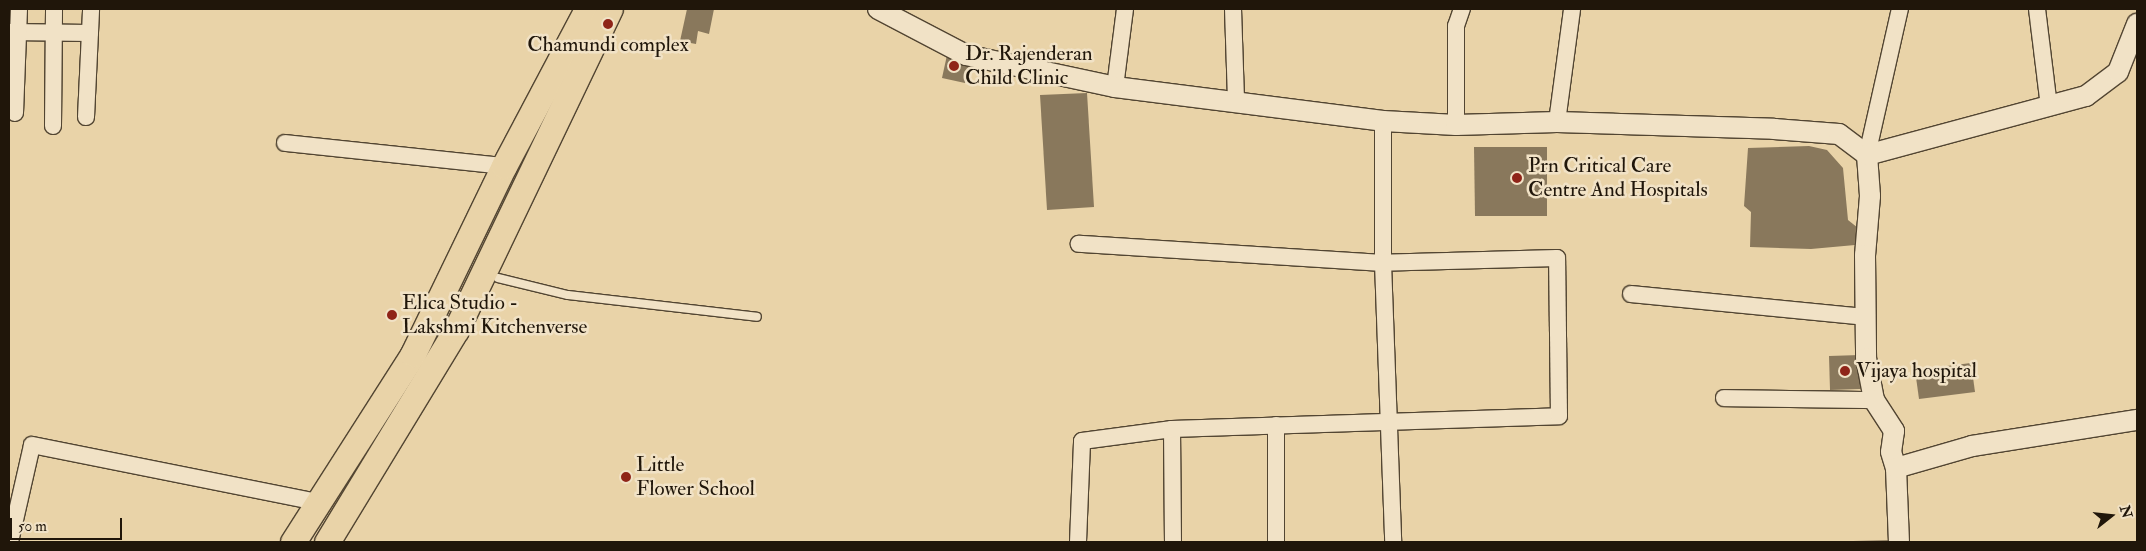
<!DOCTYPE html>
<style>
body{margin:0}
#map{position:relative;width:2146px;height:551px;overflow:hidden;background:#e9d3a8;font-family:"IM FELL Double Pica",serif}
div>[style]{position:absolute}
.building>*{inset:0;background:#89785c}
.roads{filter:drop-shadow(1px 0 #524532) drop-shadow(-1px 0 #524532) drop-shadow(0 1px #524532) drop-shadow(0 -1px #524532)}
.service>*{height:8px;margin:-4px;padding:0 4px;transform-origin:4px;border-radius:4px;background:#f1e2c6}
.minor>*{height:16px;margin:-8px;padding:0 8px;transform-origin:8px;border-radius:8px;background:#f1e2c6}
.tertiary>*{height:20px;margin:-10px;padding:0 10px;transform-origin:10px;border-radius:10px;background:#f1e2c6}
.primary>*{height:25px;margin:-12.5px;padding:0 12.5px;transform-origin:12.5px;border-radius:12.5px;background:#e9d3a8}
.dots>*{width:14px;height:14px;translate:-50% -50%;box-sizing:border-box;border:2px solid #f1e2c6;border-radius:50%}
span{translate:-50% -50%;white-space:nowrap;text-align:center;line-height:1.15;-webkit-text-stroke:5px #f1e2c6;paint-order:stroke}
.poi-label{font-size:21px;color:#20160a}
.left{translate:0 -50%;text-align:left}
.frame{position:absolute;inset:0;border:10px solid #20160a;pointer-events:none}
.north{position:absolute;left:2086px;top:491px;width:50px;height:50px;-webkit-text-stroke:4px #f1e2c6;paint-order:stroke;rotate:74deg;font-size:14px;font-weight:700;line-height:20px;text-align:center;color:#20160a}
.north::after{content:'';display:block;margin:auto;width:18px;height:22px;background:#20160a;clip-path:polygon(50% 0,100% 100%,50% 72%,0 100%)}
.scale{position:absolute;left:10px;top:518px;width:112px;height:22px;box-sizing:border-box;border:2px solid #20160a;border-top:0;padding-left:6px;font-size:15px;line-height:18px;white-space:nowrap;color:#20160a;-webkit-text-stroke:4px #f1e2c6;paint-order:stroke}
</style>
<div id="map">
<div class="building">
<div style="clip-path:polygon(687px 9px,714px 9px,709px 34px,698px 31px,696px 44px,680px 41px)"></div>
<div style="clip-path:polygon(947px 55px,970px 60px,965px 83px,942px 78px)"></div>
<div style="clip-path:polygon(1087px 93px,1094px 207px,1047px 210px,1040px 95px)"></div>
<div style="clip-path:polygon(1809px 146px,1827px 150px,1843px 168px,1848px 220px,1858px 228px,1855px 245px,1811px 249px,1750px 247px,1751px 212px,1744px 206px,1748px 148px)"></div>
<div style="clip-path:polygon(1474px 147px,1547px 147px,1547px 216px,1475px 216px)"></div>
<div style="clip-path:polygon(1860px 355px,1860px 389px,1830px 390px,1829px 356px)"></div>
<div style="clip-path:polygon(1971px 363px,1975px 392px,1919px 399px,1915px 370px)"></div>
<div style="clip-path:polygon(1892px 540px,1892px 542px,1853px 542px,1853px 541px)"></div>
</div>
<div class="roads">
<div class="service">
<div style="left:498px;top:278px;width:72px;rotate:13.7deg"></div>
<div style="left:568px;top:295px;width:190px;rotate:6.6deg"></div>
</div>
<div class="minor">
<div style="left:1233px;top:9px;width:92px;rotate:88.1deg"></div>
<div style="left:2037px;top:9px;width:99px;rotate:83deg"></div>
<div style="left:9px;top:32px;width:81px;rotate:0.7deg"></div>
<div style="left:1115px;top:87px;width:79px;rotate:-82.7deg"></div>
<div style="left:15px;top:113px;width:104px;rotate:-87.8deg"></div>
<div style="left:86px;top:117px;width:108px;rotate:-87.3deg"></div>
<div style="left:1383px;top:121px;width:142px;rotate:90deg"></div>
<div style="left:1383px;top:263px;width:279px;rotate:87.9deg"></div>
<div style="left:1557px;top:122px;width:114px;rotate:-82.4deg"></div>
<div style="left:1456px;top:125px;width:99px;rotate:-90deg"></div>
<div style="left:1456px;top:26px;width:18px;rotate:-71deg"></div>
<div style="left:53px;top:126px;width:117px;rotate:-89.5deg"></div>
<div style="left:285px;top:143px;width:220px;rotate:6deg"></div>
<div style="left:1867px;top:155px;width:150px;rotate:-77.3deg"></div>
<div style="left:1631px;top:294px;width:237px;rotate:5.6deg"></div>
<div style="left:1724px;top:398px;width:150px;rotate:0.8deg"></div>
<div style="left:1276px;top:425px;width:117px;rotate:90deg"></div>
<div style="left:1172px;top:429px;width:113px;rotate:89.5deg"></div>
<div style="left:10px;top:542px;width:99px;rotate:-77.2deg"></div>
<div style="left:32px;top:445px;width:291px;rotate:11.3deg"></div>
<div style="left:1078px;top:542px;width:101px;rotate:-87.7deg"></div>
<div style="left:1082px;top:441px;width:91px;rotate:-7.6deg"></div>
<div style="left:1172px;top:429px;width:387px;rotate:-1.9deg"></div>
<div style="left:1559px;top:416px;width:158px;rotate:-90.7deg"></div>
<div style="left:1557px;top:258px;width:174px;rotate:178.4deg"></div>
<div style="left:1383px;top:263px;width:305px;rotate:-176.4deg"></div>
</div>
<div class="tertiary">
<div style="left:878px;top:9px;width:99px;rotate:27.6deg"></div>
<div style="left:966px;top:55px;width:152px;rotate:12.1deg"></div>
<div style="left:1115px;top:87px;width:270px;rotate:7.2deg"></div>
<div style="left:1383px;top:121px;width:73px;rotate:3.1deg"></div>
<div style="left:1456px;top:125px;width:101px;rotate:-1.7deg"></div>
<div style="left:1557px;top:122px;width:217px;rotate:1.8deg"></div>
<div style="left:1774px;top:129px;width:65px;rotate:4.4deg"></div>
<div style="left:1839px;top:134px;width:35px;rotate:37deg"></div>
<div style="left:1867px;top:155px;width:41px;rotate:85.8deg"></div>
<div style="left:1870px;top:196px;width:59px;rotate:94.8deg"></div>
<div style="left:1865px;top:255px;width:103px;rotate:89.4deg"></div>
<div style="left:1866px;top:358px;width:43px;rotate:79.2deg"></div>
<div style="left:1874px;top:400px;width:37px;rotate:57deg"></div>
<div style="left:1894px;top:431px;width:21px;rotate:98deg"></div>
<div style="left:1891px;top:452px;width:17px;rotate:73deg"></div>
<div style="left:1896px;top:468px;width:74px;rotate:87.7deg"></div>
<div style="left:1867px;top:155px;width:227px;rotate:-15.1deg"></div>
<div style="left:2086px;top:96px;width:40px;rotate:-37deg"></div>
<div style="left:2118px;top:72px;width:52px;rotate:-68.4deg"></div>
<div style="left:1896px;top:468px;width:79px;rotate:-16.1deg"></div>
<div style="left:1972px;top:446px;width:167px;rotate:-9deg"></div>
</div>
<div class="primary">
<div style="left:293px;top:542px;width:223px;rotate:-57.4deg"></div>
<div style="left:413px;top:354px;width:209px;rotate:-64.2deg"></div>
<div style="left:504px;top:166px;width:178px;rotate:-62.1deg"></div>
<div style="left:327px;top:542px;width:248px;rotate:-58.7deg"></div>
<div style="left:456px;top:330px;width:356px;rotate:-64.4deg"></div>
</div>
</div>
<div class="dots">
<div style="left:608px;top:24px;background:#8f2418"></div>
<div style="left:954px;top:66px;background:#8f2418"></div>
<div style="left:1517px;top:178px;background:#8f2418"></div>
<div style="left:392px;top:315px;background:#8f2418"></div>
<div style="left:1845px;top:371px;background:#8f2418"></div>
<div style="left:626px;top:477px;background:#8f2418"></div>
</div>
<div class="poi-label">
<span style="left:608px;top:45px">Chamundi complex</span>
<span class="left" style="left:965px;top:66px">Dr. Rajenderan<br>Child Clinic</span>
<span class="left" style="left:1528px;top:178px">Prn Critical Care<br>Centre And Hospitals</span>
<span class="left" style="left:402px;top:315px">Elica Studio -<br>Lakshmi Kitchenverse</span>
<span class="left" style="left:1856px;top:371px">Vijaya hospital</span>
<span class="left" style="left:636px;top:477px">Little<br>Flower School</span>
</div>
<div class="frame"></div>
<div class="north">N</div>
<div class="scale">50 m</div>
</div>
